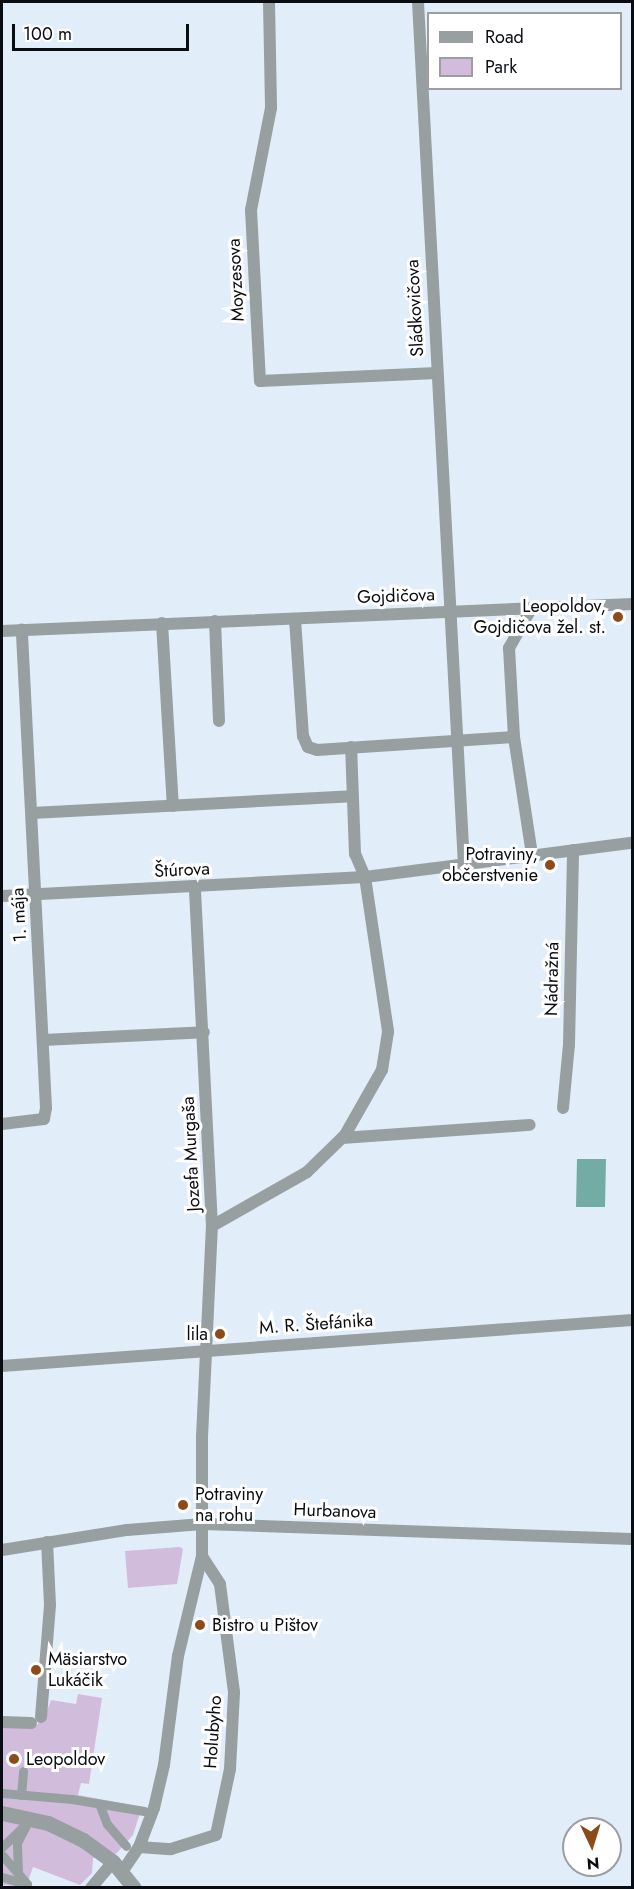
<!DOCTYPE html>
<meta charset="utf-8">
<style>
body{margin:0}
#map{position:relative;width:634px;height:1889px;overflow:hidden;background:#e2edfa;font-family:Jost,sans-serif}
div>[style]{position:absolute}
.green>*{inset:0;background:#d2bcdb}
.water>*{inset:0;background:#73aba5}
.pedestrian>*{height:9px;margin:-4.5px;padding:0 4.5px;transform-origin:4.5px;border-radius:4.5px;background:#979fa1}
.minor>*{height:12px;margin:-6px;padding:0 6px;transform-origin:6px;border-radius:6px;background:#979fa1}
.tertiary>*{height:15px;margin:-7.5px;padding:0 7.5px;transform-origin:7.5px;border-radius:7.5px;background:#979fa1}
.dots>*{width:16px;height:16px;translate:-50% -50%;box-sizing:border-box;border:3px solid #fff;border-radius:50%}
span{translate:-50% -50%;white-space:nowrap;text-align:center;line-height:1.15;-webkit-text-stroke:6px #fff;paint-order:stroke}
.street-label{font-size:18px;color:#090d11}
.poi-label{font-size:18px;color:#090d11}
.right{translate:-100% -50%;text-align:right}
.left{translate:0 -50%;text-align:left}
.frame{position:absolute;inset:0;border:3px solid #090d11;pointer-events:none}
.legend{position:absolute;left:427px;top:12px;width:195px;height:78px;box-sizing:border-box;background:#fff;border:2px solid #9d9ea0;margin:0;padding:8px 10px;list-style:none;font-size:18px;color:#090d11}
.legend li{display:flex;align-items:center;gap:12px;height:30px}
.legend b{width:30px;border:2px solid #9d9ea0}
.north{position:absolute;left:562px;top:1817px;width:60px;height:60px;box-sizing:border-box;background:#fff;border:2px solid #9d9ea0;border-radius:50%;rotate:176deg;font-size:16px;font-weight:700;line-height:24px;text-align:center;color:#090d11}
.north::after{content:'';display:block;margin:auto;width:21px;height:27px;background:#8d4b19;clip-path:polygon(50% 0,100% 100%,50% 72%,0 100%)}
.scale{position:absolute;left:12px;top:24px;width:177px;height:27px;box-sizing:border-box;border:3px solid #090d11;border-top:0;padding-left:8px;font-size:18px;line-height:21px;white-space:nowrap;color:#090d11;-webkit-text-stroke:4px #fff;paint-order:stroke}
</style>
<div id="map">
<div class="green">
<div style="clip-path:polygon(180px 1547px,183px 1549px,177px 1584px,128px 1588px,125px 1551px)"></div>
<div style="clip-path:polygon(78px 1694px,102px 1698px,89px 1784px,81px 1783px,78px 1795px,142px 1807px,133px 1835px,116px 1854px,93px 1858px,92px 1873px,80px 1885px,33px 1867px,26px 1887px,2px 1885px,2px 1725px,34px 1727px,44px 1719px,51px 1700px,76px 1704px)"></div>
</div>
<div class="water">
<div style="clip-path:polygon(577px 1159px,606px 1159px,605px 1207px,576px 1207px)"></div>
</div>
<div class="pedestrian">
<div style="left:2px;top:1793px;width:70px;rotate:4.9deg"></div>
<div style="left:72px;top:1799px;width:73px;rotate:9.5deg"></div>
<div style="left:21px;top:1795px;width:24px;rotate:-85deg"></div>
<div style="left:100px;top:1806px;width:19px;rotate:69deg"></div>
<div style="left:107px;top:1824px;width:29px;rotate:49deg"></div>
<div style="left:2px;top:1847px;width:28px;rotate:-44deg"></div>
<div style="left:2px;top:1855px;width:38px;rotate:49deg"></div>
<div style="left:18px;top:1873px;width:30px;rotate:-92deg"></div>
<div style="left:17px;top:1843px;width:22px;rotate:-63deg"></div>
<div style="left:2px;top:1877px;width:26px;rotate:16deg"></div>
</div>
<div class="minor">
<div style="left:269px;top:2px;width:106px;rotate:88.9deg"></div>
<div style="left:271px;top:108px;width:104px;rotate:101.1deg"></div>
<div style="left:251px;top:210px;width:171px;rotate:87deg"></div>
<div style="left:260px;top:381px;width:177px;rotate:-2.6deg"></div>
<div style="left:418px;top:2px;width:864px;rotate:86.95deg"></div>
<div style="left:531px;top:609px;width:45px;rotate:119.4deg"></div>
<div style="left:509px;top:648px;width:89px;rotate:86.8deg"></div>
<div style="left:514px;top:737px;width:118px;rotate:81.3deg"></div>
<div style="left:295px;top:619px;width:117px;rotate:86.1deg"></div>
<div style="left:303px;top:736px;width:12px;rotate:66deg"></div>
<div style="left:308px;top:747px;width:9px;rotate:18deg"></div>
<div style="left:317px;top:750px;width:197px;rotate:-3.8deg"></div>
<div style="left:215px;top:621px;width:100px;rotate:87.7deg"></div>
<div style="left:162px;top:623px;width:183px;rotate:86.6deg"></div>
<div style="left:2px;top:631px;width:631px;rotate:-2.45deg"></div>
<div style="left:32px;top:813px;width:320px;rotate:-3deg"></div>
<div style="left:2px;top:896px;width:363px;rotate:-3deg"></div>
<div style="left:365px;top:877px;width:269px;rotate:-7.3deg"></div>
<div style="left:43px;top:1040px;width:161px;rotate:-2.8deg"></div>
<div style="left:563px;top:1108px;width:63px;rotate:-84.6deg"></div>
<div style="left:569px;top:1045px;width:195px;rotate:-88.8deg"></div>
<div style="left:2px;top:1124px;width:42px;rotate:-6.8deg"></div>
<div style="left:44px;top:1119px;width:11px;rotate:-80deg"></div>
<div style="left:46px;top:1108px;width:479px;rotate:-92.9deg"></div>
<div style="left:342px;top:1138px;width:188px;rotate:-4deg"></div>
<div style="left:212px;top:1226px;width:109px;rotate:-29.6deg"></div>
<div style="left:307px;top:1172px;width:53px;rotate:-44.2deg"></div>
<div style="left:345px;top:1135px;width:75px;rotate:-60.4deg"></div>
<div style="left:382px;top:1070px;width:39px;rotate:-81deg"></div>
<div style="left:388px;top:1031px;width:156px;rotate:-98.5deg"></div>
<div style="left:365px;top:877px;width:25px;rotate:-113deg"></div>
<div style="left:355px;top:854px;width:107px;rotate:-92.1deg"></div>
<div style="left:2px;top:1366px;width:632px;rotate:-4.18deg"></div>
<div style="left:2px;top:1550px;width:127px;rotate:-9.1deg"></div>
<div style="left:127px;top:1530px;width:76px;rotate:-4.5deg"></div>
<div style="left:203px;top:1524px;width:429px;rotate:2deg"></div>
<div style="left:41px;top:1717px;width:112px;rotate:-85.4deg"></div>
<div style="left:50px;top:1605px;width:63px;rotate:-92.7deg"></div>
<div style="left:2px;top:1722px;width:29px;rotate:2deg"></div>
<div style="left:139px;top:1847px;width:32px;rotate:4deg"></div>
<div style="left:171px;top:1849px;width:47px;rotate:-17.3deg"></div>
<div style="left:216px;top:1835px;width:67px;rotate:-78deg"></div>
<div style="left:230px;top:1769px;width:77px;rotate:-87deg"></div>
<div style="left:234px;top:1692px;width:109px;rotate:-97.4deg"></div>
<div style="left:220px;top:1584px;width:33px;rotate:-123deg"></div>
<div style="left:122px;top:1872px;width:30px;rotate:-56deg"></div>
<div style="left:139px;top:1847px;width:42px;rotate:-69deg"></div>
<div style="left:154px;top:1808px;width:44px;rotate:-76.9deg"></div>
<div style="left:164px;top:1765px;width:110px;rotate:-82.7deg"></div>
<div style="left:178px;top:1656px;width:103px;rotate:-76.5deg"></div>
<div style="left:202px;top:1556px;width:119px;rotate:-90deg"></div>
<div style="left:202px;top:1437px;width:211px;rotate:-87.3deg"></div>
<div style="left:212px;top:1226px;width:338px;rotate:-92.9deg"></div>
<div style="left:91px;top:1888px;width:34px;rotate:-50deg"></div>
</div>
<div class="tertiary">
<div style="left:2px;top:1813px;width:47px;rotate:12.3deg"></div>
<div style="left:48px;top:1823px;width:39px;rotate:26deg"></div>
<div style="left:83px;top:1840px;width:37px;rotate:36deg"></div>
<div style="left:113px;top:1862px;width:33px;rotate:51deg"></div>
</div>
<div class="dots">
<div style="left:618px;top:617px;background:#8d4b19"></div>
<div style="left:550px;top:865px;background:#8d4b19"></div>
<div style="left:220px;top:1334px;background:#8d4b19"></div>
<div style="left:183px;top:1505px;background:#8d4b19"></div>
<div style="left:200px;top:1625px;background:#8d4b19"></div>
<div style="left:36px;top:1670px;background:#8d4b19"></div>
<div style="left:14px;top:1759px;background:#8d4b19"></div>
</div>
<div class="street-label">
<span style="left:236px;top:280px;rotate:-93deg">Moyzesova</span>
<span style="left:415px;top:308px;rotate:-93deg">Sládkovičova</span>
<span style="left:396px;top:596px;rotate:-2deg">Gojdičova</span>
<span style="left:182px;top:870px;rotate:-3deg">Štúrova</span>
<span style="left:19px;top:915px;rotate:-93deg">1. mája</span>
<span style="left:552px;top:979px;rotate:-89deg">Nádražná</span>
<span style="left:191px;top:1154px;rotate:-93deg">Jozefa Murgaša</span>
<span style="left:316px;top:1324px;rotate:-4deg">M. R. Štefánika</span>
<span style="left:335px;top:1511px;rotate:2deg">Hurbanova</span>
<span style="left:213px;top:1732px;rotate:-86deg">Holubyho</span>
</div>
<div class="poi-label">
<span class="right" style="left:606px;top:617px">Leopoldov,<br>Gojdičova žel. st.</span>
<span class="right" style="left:538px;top:865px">Potraviny,<br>občerstvenie</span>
<span class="right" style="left:208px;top:1334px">lila</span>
<span class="left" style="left:195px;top:1505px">Potraviny<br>na rohu</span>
<span class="left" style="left:212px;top:1625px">Bistro u Pištov</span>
<span class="left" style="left:48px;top:1670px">Mäsiarstvo<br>Lukáčik</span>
<span class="left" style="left:26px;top:1759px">Leopoldov</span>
</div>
<div class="frame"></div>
<ul class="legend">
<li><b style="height:8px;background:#979fa1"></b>Road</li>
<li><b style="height:16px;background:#d2bcdb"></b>Park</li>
</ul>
<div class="north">N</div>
<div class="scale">100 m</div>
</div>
